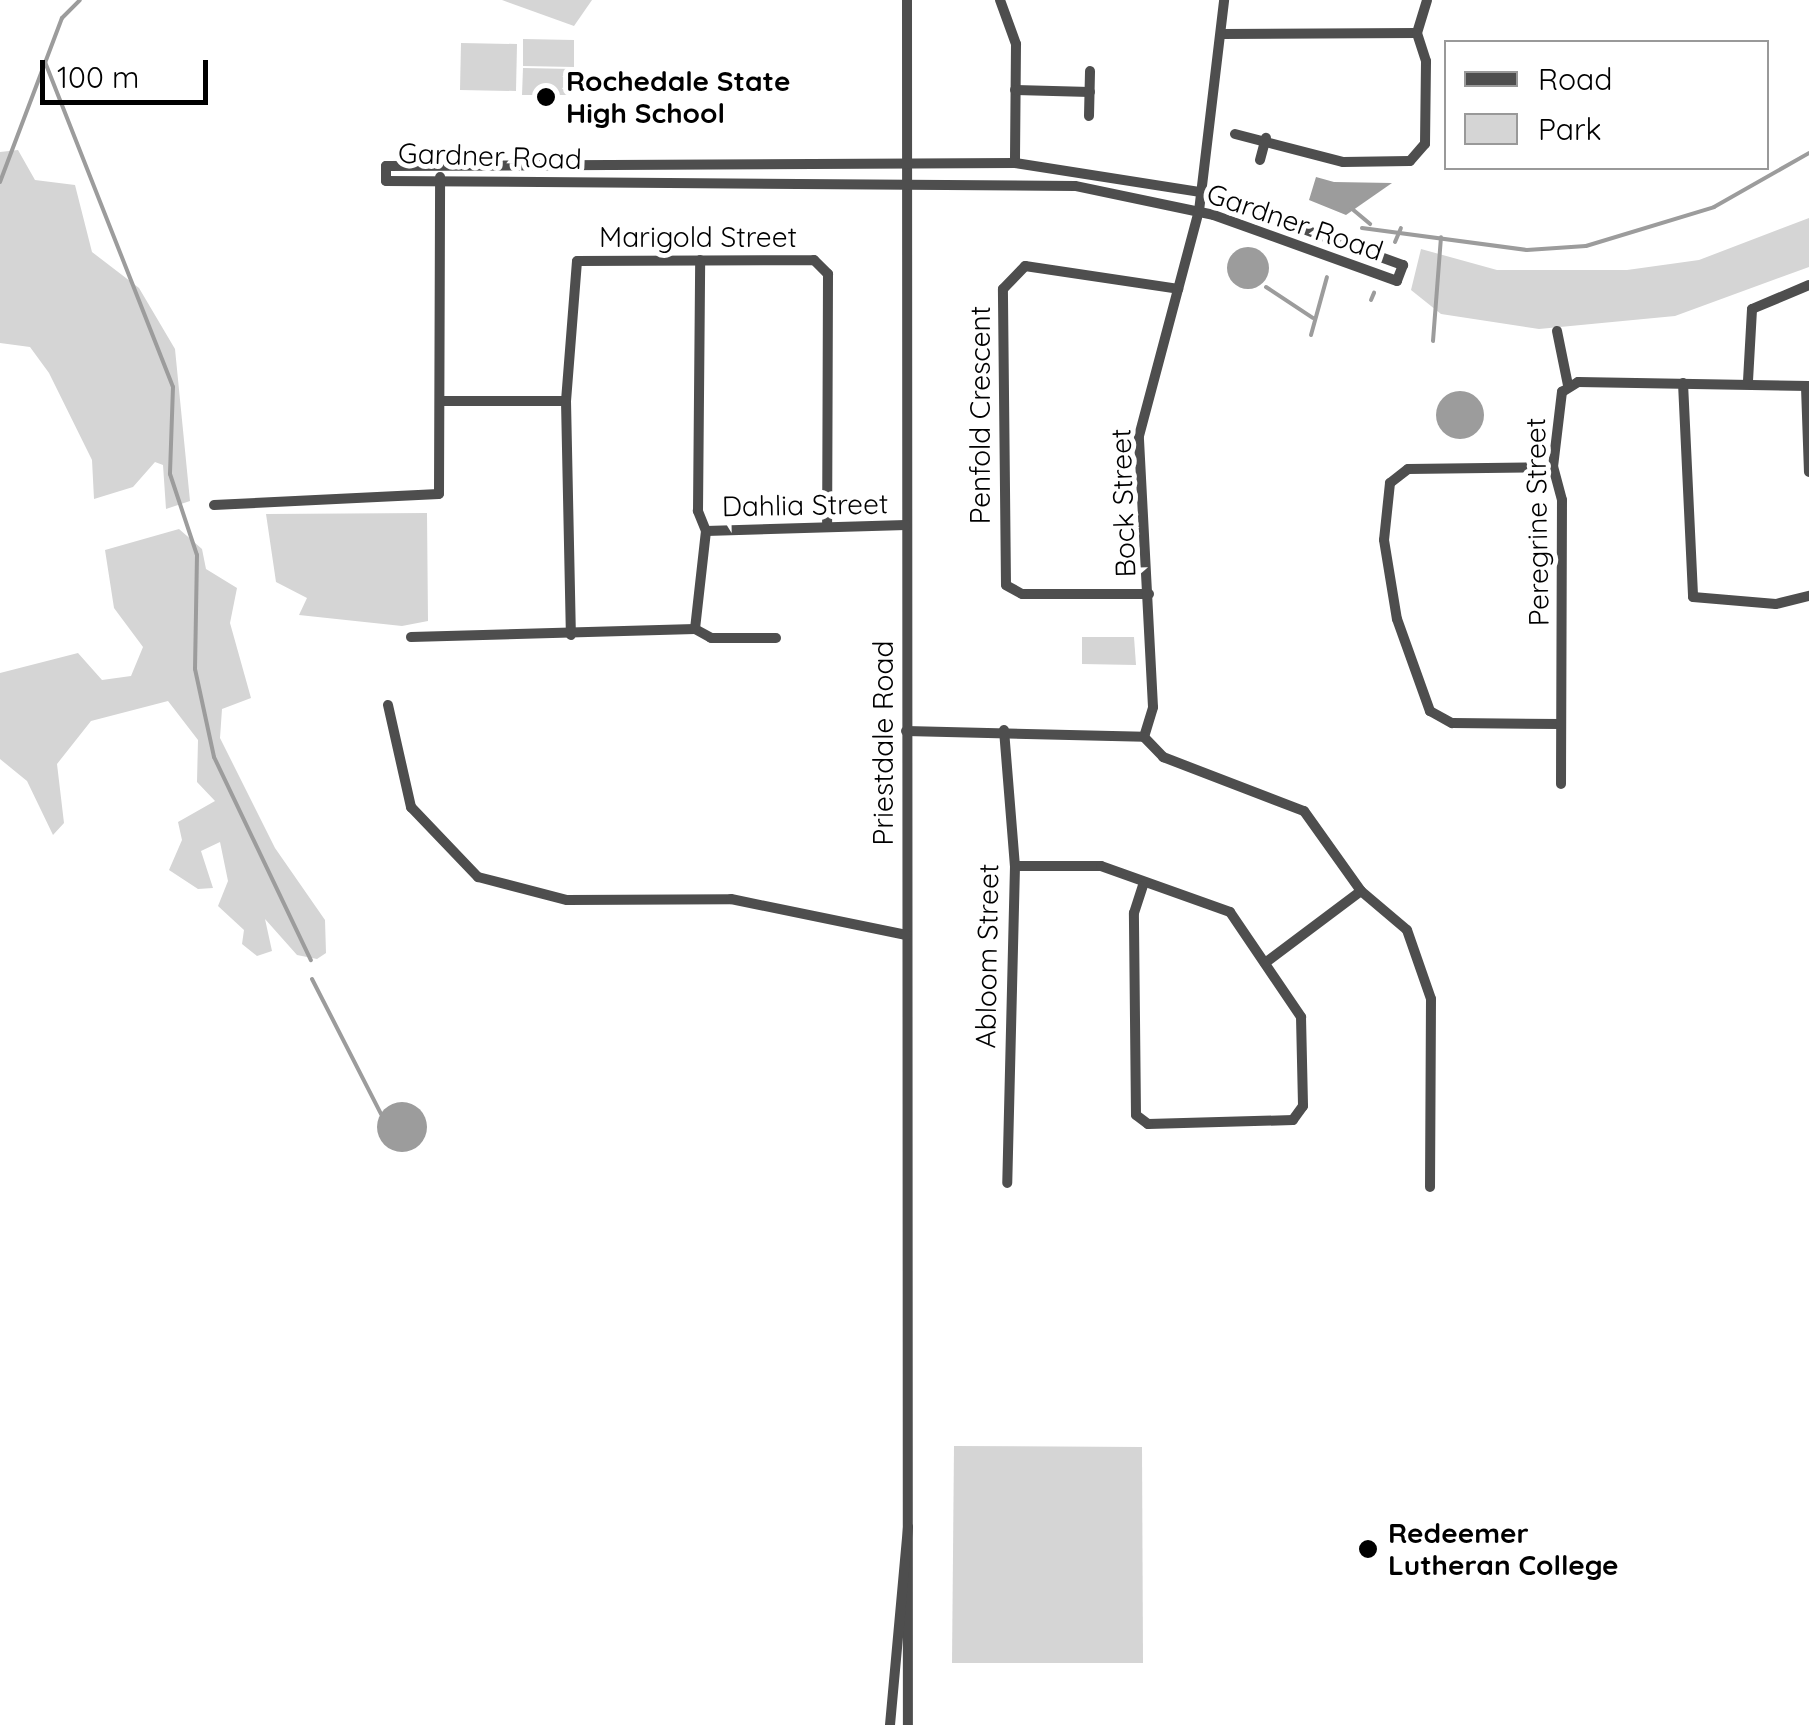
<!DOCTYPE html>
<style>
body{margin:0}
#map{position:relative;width:1809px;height:1725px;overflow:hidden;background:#fff;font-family:Quicksand,sans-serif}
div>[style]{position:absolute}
.green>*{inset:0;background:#d5d5d5}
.water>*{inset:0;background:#9c9c9c}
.round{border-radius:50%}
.stream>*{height:4px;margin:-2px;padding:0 2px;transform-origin:2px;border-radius:2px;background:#9c9c9c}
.street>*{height:10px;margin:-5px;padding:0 5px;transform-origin:5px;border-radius:5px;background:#4e4e4e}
.dots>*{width:28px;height:28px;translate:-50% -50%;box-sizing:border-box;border:5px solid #fff;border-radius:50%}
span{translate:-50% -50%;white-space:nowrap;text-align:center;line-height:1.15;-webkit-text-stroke:10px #fff;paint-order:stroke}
.poi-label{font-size:28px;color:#000;font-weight:700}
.left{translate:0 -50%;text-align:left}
.street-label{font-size:28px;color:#000}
.legend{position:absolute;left:1444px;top:40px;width:325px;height:130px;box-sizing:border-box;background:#fff;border:2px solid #999;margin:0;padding:12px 18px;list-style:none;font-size:30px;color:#000}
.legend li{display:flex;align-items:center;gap:20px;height:50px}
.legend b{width:50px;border:2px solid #999}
.scale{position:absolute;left:40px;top:60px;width:168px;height:45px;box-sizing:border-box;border:5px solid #000;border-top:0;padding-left:12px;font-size:30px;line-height:35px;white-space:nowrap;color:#000;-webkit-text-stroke:8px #fff;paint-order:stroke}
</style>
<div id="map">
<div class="green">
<div style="clip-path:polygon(502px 0,592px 0,574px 26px)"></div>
<div style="clip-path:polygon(523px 39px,574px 40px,574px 67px,523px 66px)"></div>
<div style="clip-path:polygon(461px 43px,517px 44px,516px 91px,460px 90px)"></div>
<div style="clip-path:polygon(523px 68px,573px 69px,573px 95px,522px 95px)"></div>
<div style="clip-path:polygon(18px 150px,35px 180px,75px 185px,92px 252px,139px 288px,175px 349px,190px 501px,166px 509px,163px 465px,155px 462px,133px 487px,94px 499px,92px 460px,49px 373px,30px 347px,0 343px,0 152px)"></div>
<div style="clip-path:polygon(1809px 218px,1809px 267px,1675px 316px,1539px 329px,1441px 314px,1411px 290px,1421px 249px,1497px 270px,1627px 270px,1699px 260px)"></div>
<div style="clip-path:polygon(427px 513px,428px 621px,402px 626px,299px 615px,307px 598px,276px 582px,266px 514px)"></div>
<div style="clip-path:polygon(179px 529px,202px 549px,206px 569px,237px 588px,230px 623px,251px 698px,222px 709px,220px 738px,275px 848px,325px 920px,326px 953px,317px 959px,297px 955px,265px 919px,272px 951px,257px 956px,242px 944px,244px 930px,218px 906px,228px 881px,220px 842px,201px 851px,213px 888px,198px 889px,169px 870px,182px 840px,178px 822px,215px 801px,197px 782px,198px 740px,168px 701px,91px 721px,57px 764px,64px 823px,53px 835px,27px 781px,0 759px,0 673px,78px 653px,102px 680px,131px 676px,143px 647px,114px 608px,105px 550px)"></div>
<div style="clip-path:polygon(1082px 637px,1134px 637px,1136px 665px,1082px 664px)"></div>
<div style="clip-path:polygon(954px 1446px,1142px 1447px,1143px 1663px,952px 1663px)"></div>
</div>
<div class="water">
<div style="clip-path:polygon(1316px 177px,1334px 182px,1392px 183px,1346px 215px,1309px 200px)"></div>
<div class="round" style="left:1227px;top:247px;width:42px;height:42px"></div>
<div class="round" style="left:1436px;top:391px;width:48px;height:48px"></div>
<div class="round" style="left:377px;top:1102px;width:50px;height:50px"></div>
</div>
<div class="stream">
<div style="left:45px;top:62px;width:349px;rotate:68.5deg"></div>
<div style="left:173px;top:387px;width:87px;rotate:92deg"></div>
<div style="left:170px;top:474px;width:85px;rotate:71.6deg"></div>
<div style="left:197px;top:555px;width:114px;rotate:91deg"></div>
<div style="left:195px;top:669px;width:90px;rotate:77.8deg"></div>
<div style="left:214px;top:757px;width:225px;rotate:64.5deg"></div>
<div style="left:0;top:182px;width:175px;rotate:-69.3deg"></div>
<div style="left:62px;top:18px;width:25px;rotate:-45deg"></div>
<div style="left:1351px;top:208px;width:25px;rotate:40deg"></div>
<div style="left:1362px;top:228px;width:166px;rotate:7.6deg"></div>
<div style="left:1527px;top:250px;width:59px;rotate:-3.9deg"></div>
<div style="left:1586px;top:246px;width:134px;rotate:-16.9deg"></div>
<div style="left:1714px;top:207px;width:109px;rotate:-29.6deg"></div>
<div style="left:1395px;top:242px;width:15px;rotate:-67deg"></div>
<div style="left:1266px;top:287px;width:56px;rotate:33.4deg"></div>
<div style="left:1371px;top:300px;width:8px;rotate:-67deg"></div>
<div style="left:1311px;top:335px;width:60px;rotate:-74.6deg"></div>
<div style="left:1433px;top:341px;width:104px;rotate:-85.6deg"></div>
<div style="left:312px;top:979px;width:152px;rotate:62.9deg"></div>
</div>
<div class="street">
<div style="left:907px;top:0;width:1725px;rotate:89.97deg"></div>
<div style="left:1000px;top:0;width:47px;rotate:70deg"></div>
<div style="left:1016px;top:44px;width:119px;rotate:90.5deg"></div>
<div style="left:1417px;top:33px;width:34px;rotate:-73deg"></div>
<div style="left:1222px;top:34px;width:195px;rotate:-0.3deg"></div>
<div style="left:1015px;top:90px;width:75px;rotate:1.5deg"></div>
<div style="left:1089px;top:116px;width:45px;rotate:-88.7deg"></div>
<div style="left:1235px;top:134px;width:112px;rotate:14.5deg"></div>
<div style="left:1343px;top:162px;width:67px;rotate:-0.9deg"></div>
<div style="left:1410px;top:161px;width:23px;rotate:-49deg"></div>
<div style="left:1425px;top:144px;width:83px;rotate:-89.3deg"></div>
<div style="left:1426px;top:61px;width:29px;rotate:-108deg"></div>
<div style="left:1260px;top:160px;width:23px;rotate:-75deg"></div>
<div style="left:1015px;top:163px;width:188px;rotate:8.9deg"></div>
<div style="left:1201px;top:192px;width:215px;rotate:19.9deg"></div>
<div style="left:1403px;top:265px;width:17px;rotate:111deg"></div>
<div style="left:1397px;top:281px;width:195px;rotate:-160.2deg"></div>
<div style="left:1214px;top:215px;width:142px;rotate:-168.2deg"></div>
<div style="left:1075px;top:186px;width:689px;rotate:-179.58deg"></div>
<div style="left:386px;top:181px;width:15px;rotate:-90deg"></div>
<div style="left:386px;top:166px;width:629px;rotate:-0.27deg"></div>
<div style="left:1557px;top:331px;width:55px;rotate:78.5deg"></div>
<div style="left:1748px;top:381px;width:72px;rotate:-86.8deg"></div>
<div style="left:1752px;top:309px;width:62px;rotate:-22.8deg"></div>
<div style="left:1683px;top:383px;width:214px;rotate:87.3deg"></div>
<div style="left:1693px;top:597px;width:83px;rotate:4.8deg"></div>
<div style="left:1776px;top:604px;width:34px;rotate:-14deg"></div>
<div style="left:1806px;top:387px;width:85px;rotate:88deg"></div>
<div style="left:442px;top:401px;width:124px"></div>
<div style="left:566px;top:401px;width:140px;rotate:-85.5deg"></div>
<div style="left:577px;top:261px;width:237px;rotate:-0.2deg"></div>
<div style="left:814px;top:260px;width:20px;rotate:45deg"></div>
<div style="left:828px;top:274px;width:250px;rotate:90.2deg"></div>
<div style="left:566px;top:401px;width:234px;rotate:88.8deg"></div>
<div style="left:1553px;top:467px;width:145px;rotate:179.2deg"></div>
<div style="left:1408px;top:469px;width:23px;rotate:142deg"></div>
<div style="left:1390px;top:483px;width:57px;rotate:96deg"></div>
<div style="left:1384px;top:540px;width:80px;rotate:80.7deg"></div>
<div style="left:1397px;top:619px;width:98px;rotate:70.3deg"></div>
<div style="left:1430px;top:711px;width:25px;rotate:29deg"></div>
<div style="left:1452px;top:723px;width:109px;rotate:0.5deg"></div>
<div style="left:214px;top:505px;width:225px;rotate:-2.8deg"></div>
<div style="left:439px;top:494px;width:317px;rotate:-89.8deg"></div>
<div style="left:706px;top:531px;width:200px;rotate:-1.7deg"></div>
<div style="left:1149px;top:594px;width:127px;rotate:180deg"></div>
<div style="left:1022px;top:594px;width:18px;rotate:-151deg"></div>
<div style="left:1006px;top:585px;width:296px;rotate:-90.6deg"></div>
<div style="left:1003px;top:289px;width:32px;rotate:-46deg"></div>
<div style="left:1025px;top:266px;width:155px;rotate:8.5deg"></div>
<div style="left:695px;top:629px;width:18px;rotate:29deg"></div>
<div style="left:711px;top:638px;width:65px"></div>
<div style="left:411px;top:637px;width:284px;rotate:-1.6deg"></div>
<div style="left:695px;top:629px;width:99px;rotate:-83.6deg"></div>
<div style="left:706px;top:531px;width:22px;rotate:-112deg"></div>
<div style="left:698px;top:511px;width:251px;rotate:-89.5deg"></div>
<div style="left:388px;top:705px;width:105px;rotate:77.3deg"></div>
<div style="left:411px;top:807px;width:97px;rotate:46.3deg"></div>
<div style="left:478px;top:877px;width:92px;rotate:14.5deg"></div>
<div style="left:567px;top:900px;width:164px;rotate:-0.3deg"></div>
<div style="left:731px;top:899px;width:179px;rotate:11.6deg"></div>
<div style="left:1004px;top:730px;width:136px;rotate:85.4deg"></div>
<div style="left:1015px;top:866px;width:317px;rotate:91.4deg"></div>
<div style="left:906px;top:731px;width:238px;rotate:1.4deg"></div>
<div style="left:1144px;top:737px;width:31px;rotate:-73deg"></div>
<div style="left:1153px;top:707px;width:271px;rotate:-93deg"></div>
<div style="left:1139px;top:436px;width:233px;rotate:-75.1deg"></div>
<div style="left:1199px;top:211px;width:212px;rotate:-83.2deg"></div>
<div style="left:1144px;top:737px;width:28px;rotate:46deg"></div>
<div style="left:1163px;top:757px;width:151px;rotate:21deg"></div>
<div style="left:1304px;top:811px;width:98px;rotate:54.5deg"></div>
<div style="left:1361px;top:891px;width:60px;rotate:40.3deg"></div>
<div style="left:1407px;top:930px;width:73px;rotate:70.8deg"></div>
<div style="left:1431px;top:999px;width:188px;rotate:90.3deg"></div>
<div style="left:1561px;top:784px;width:284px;rotate:-89.8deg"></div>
<div style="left:1562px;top:500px;width:34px;rotate:-105deg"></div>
<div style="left:1553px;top:467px;width:76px;rotate:-83.2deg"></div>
<div style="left:1562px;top:392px;width:19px;rotate:-32deg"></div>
<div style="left:1578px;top:382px;width:231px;rotate:1deg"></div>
<div style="left:1015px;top:866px;width:86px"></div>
<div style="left:1101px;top:866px;width:137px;rotate:19.6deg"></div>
<div style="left:1230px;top:912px;width:127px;rotate:55.9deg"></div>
<div style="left:1301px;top:1017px;width:89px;rotate:88.7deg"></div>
<div style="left:1303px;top:1106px;width:17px;rotate:126deg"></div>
<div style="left:1293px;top:1120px;width:145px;rotate:178.4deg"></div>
<div style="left:1148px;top:1124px;width:15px;rotate:-143deg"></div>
<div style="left:1136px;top:1115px;width:202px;rotate:-90.6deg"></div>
<div style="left:1134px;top:913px;width:28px;rotate:-72deg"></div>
<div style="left:1265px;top:963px;width:120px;rotate:-36.9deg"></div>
<div style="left:890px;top:1725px;width:199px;rotate:-84.8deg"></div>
</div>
<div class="dots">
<div style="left:546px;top:97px;background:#000"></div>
<div style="left:1368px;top:1549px;background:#000"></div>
</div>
<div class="poi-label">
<span class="left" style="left:566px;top:97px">Rochedale State<br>High School</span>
<span class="left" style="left:1388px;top:1549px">Redeemer<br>Lutheran College</span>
</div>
<div class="street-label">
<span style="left:490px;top:156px;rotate:2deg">Gardner Road</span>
<span style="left:1295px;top:222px;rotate:19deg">Gardner Road</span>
<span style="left:698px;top:237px">Marigold Street</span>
<span style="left:980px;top:415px;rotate:-90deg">Penfold Crescent</span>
<span style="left:1123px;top:503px;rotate:-92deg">Bock Street</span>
<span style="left:805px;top:505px;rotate:-1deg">Dahlia Street</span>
<span style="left:1537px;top:522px;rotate:-91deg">Peregrine Street</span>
<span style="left:883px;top:743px;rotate:-90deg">Priestdale Road</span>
<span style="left:987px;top:956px;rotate:-89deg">Abloom Street</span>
</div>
<ul class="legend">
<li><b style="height:12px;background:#4e4e4e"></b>Road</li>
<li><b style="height:28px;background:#d5d5d5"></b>Park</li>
</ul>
<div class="scale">100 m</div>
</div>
